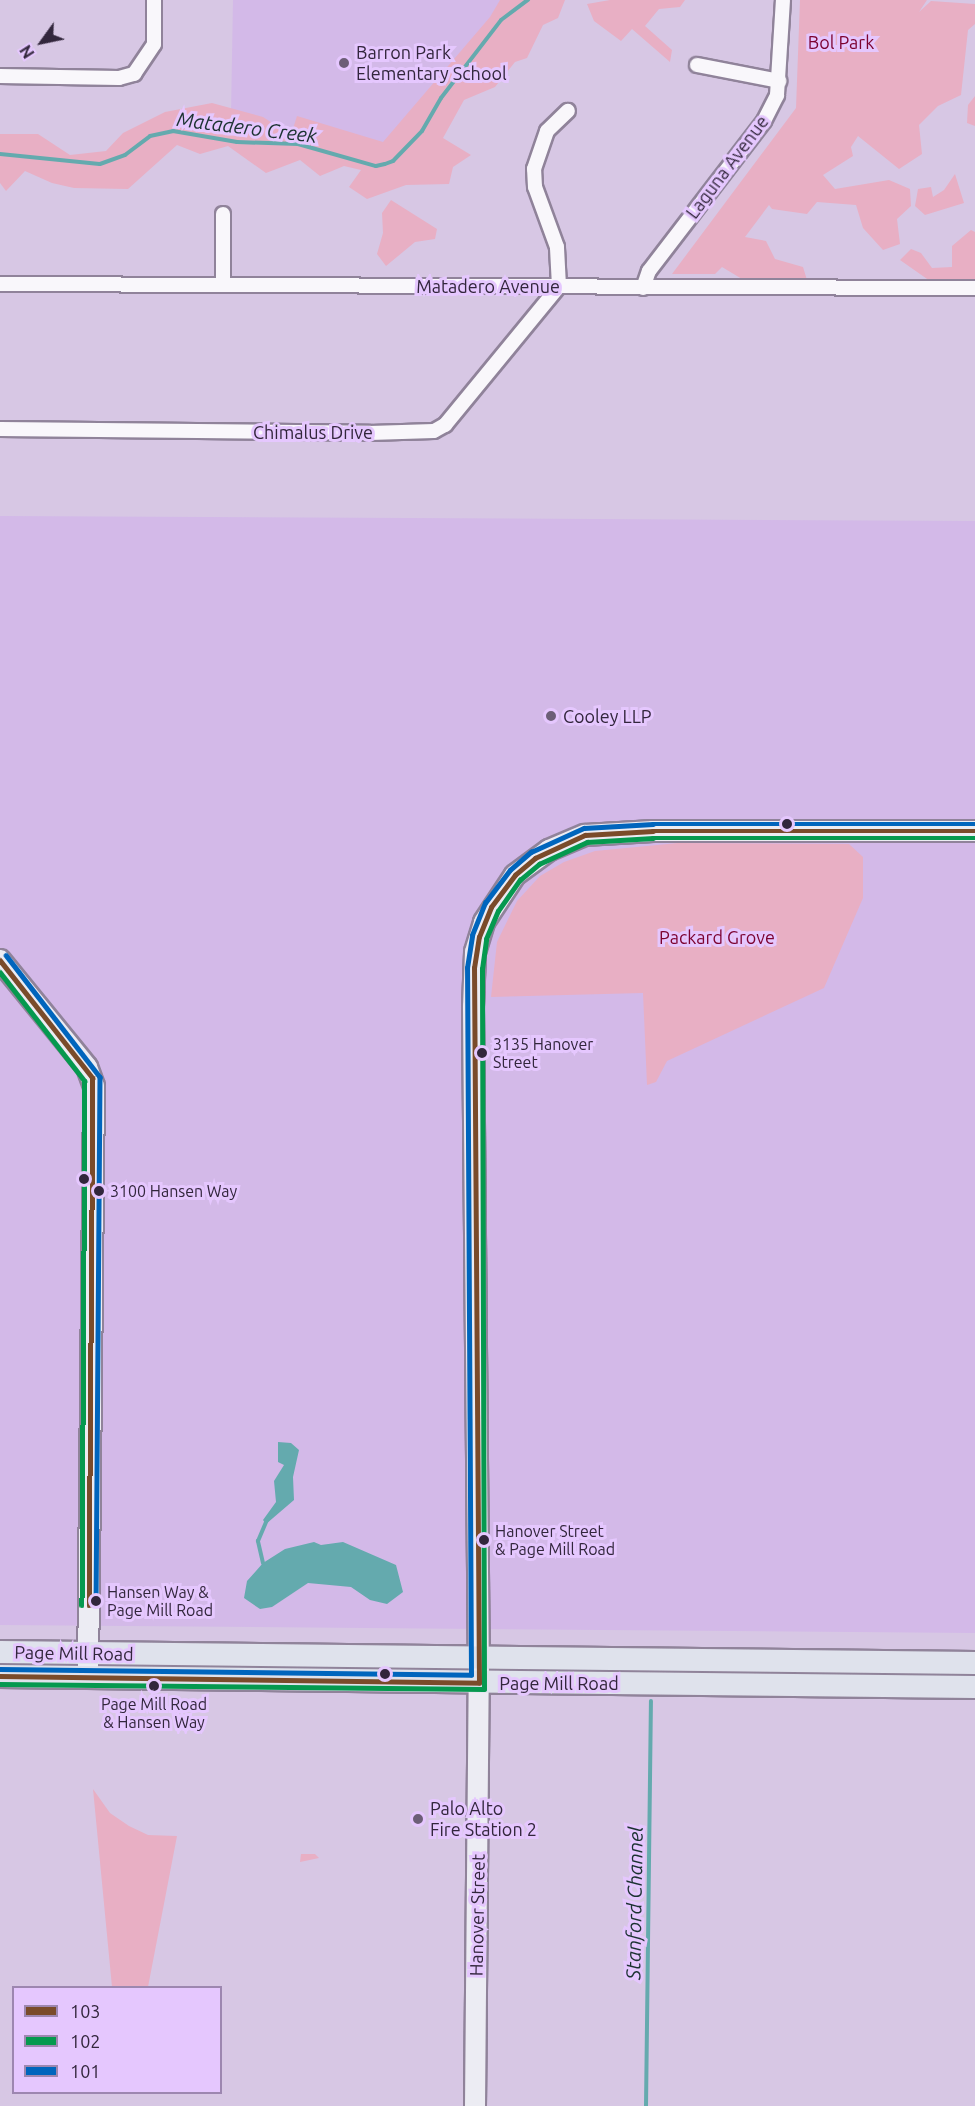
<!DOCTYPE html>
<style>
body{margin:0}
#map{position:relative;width:975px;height:2106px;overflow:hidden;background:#d7c7e4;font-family:Ubuntu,sans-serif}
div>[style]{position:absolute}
.built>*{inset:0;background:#d3b9e8}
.green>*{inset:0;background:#e8afc4}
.water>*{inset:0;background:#64aaae}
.stream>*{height:4px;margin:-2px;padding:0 2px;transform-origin:2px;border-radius:2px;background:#64aaae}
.roads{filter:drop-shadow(2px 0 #90839a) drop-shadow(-2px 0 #90839a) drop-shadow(0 2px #90839a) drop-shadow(0 -2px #90839a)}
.street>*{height:14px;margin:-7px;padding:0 7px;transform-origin:7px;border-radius:7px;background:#f9f7fb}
.secondary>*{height:20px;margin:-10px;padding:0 10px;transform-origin:10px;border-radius:10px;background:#ececf3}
.primary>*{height:22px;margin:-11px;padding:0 11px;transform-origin:11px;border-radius:11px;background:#dfe2ec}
.bus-1>*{height:4.5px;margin:-2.25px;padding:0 2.25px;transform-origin:2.25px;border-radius:2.25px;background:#7a4b2a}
.bus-2>*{height:4.5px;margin:-2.25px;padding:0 2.25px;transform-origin:2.25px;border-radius:2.25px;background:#05994f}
.bus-3>*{height:4.5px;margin:-2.25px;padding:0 2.25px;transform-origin:2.25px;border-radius:2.25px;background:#0065bd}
.dots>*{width:16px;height:16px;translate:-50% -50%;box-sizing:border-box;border:3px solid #e5c7fe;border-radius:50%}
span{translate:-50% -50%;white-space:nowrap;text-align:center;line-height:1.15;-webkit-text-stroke:6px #e5c7fe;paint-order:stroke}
.bus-label{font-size:16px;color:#32263c}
.left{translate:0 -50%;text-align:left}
.park-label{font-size:18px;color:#7c0230}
.poi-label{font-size:18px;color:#32263c}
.street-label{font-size:18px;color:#32263c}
.water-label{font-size:20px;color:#1b3231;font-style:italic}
.legend{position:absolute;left:12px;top:1986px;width:210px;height:108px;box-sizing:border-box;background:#e5c7fe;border:2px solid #9d87b0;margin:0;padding:8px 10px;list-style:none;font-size:18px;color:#32263c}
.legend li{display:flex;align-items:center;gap:12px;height:30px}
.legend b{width:30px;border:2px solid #9d87b0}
.north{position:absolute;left:12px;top:12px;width:60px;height:60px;-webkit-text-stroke:4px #e5c7fe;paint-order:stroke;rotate:237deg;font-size:16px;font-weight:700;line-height:24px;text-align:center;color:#32263c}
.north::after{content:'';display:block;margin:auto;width:21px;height:27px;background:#32263c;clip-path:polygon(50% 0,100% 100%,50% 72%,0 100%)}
</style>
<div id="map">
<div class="built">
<div style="clip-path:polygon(233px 0,501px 0,502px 11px,384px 147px,231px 114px)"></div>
<div style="clip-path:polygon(0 516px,975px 521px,975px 1633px,0 1625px)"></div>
</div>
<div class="green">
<div style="clip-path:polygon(500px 0,565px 0,558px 18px,543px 25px,527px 58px,515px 62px,495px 87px,464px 100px,443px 138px,471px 155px,453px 167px,449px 184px,406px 185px,367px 199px,349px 187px,361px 170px,344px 166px,320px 176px,300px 160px,266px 173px,228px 146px,200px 154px,177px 145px,128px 189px,74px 188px,52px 183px,25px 171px,6px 191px,0 183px,0 134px,38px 134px,70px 155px,106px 151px,123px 133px,165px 112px,212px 103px,263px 117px,291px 135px,297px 116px,383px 142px,490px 17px)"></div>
<div style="clip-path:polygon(610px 0,685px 0,680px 7px,659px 9px,645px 26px,672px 50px,670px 62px,632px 29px,621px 41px,594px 21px,587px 4px)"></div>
<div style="clip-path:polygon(800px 0,927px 0,919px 12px,931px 1px,975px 4px,975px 24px,968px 30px,961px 95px,938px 106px,919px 125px,922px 154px,899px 169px,858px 136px,851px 147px,853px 156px,823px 175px,835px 189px,889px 180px,910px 189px,911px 206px,897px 219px,900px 244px,883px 250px,863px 228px,856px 205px,817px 202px,807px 214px,772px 209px,769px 205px,745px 237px,766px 241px,775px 259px,803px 267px,807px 280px,742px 279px,722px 267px,715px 274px,672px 274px,796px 108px)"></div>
<div style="clip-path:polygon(975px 96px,975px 126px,967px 123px,968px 105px)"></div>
<div style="clip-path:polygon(955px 174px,964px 203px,925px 215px,915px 206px,918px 189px,931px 187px,933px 197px,944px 190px)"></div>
<div style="clip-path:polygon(391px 200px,437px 229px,435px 239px,415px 242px,386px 266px,377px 254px,383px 233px,382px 213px)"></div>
<div style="clip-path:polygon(971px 230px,975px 232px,975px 280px,930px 281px,900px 260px,911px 249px,921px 253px,932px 268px,952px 267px,952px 246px)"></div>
<div style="clip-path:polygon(678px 843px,849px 844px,863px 857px,863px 898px,824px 988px,667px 1061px,656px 1082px,647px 1085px,643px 993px,491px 997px,497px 942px,517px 901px,540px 876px,564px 862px,595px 851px)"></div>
<div style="clip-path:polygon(93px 1789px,110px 1813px,129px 1826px,148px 1835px,177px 1836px,148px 1987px,112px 1987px)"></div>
<div style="clip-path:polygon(301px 1854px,315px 1854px,319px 1858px,300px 1862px)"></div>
</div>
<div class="water">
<div style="clip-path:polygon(278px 1442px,291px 1443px,299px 1450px,293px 1477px,294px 1500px,266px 1524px,263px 1520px,276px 1502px,274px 1481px,284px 1465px,278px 1462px)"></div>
<div style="clip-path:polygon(314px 1542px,321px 1545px,343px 1542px,396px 1565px,403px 1592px,387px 1604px,370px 1600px,351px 1587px,308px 1583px,272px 1607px,260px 1609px,244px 1598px,247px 1581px,263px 1563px,285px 1549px)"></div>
</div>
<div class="stream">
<div style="left:0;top:154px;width:100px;rotate:5.7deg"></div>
<div style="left:100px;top:164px;width:27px;rotate:-20deg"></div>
<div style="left:125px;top:155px;width:31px;rotate:-37deg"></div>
<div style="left:150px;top:136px;width:24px;rotate:-12deg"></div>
<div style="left:173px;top:131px;width:65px;rotate:9.8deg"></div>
<div style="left:237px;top:142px;width:61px;rotate:1.9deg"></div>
<div style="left:298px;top:144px;width:81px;rotate:15.8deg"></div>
<div style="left:376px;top:166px;width:9px;rotate:-13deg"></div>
<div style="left:385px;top:164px;width:9px;rotate:-21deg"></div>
<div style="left:393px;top:161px;width:42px;rotate:-46deg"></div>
<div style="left:422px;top:131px;width:38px;rotate:-60deg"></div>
<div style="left:441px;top:98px;width:98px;rotate:-52.4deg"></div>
<div style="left:501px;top:20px;width:34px;rotate:-37deg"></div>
<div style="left:263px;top:1563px;width:23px;rotate:-103deg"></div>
<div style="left:258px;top:1541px;width:25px;rotate:-67deg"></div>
<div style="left:646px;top:2106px;width:405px;rotate:-89.3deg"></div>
</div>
<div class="roads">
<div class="street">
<div style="left:697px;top:65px;width:84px;rotate:11deg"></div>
<div style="left:0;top:76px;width:119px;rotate:1deg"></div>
<div style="left:119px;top:78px;width:16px;rotate:-15deg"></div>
<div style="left:134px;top:74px;width:36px;rotate:-56deg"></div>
<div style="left:154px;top:44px;width:44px;rotate:-90deg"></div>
<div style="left:0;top:284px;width:975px;rotate:0.24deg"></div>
<div style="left:223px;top:285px;width:71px;rotate:-90deg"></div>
<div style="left:643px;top:288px;width:18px;rotate:-71deg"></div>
<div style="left:649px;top:271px;width:189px;rotate:-52.5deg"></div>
<div style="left:764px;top:121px;width:29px;rotate:-63deg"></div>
<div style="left:777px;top:95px;width:95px;rotate:-86.4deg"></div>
<div style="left:0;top:429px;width:370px;rotate:0.6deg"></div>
<div style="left:370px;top:433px;width:64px;rotate:-1.8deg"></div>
<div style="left:434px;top:431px;width:13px;rotate:-29deg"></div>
<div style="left:445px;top:425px;width:180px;rotate:-50.6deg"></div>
<div style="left:559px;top:286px;width:39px;rotate:-93deg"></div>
<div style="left:557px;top:247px;width:64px;rotate:-110.1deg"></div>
<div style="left:535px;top:187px;width:18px;rotate:-93deg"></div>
<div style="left:534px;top:169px;width:40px;rotate:-71.1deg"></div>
<div style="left:547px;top:131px;width:29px;rotate:-44deg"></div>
</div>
<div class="secondary">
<div style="left:0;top:960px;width:138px;rotate:50.9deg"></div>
<div style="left:87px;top:1067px;width:20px;rotate:70deg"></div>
<div style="left:94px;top:1086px;width:591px;rotate:90.58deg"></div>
<div style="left:475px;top:2106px;width:423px;rotate:-89.5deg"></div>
<div style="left:479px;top:1683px;width:676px;rotate:-90.51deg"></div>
<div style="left:473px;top:1007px;width:55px;rotate:-87.9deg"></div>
<div style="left:475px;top:952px;width:31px;rotate:-73deg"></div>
<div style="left:484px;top:922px;width:56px;rotate:-56.6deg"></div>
<div style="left:515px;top:875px;width:42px;rotate:-36.3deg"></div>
<div style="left:549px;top:850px;width:39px;rotate:-23deg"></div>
<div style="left:585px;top:835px;width:68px;rotate:-3.4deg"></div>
<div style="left:653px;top:831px;width:322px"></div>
</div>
<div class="primary">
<div style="left:0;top:1652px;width:975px;rotate:0.65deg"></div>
<div style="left:0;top:1676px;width:975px;rotate:0.65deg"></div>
</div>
</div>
<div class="bus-1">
<div style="left:0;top:960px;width:150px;rotate:51.8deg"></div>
<div style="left:93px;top:1078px;width:527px;rotate:90.43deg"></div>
<div style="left:0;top:1676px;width:479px;rotate:0.8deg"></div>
<div style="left:479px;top:1683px;width:715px;rotate:-90.4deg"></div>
<div style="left:474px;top:968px;width:31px;rotate:-81deg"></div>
<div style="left:479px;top:937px;width:32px;rotate:-68deg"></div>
<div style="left:491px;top:907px;width:40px;rotate:-53deg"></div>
<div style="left:515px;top:875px;width:26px;rotate:-40deg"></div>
<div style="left:535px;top:858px;width:55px;rotate:-24.7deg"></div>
<div style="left:585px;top:835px;width:68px;rotate:-3.4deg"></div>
<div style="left:653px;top:831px;width:322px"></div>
</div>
<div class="bus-2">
<div style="left:0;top:972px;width:138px;rotate:52.1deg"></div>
<div style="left:85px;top:1081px;width:524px;rotate:90.33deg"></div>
<div style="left:0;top:1684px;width:484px;rotate:0.6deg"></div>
<div style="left:484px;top:1689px;width:720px;rotate:-90.16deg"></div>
<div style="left:482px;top:969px;width:30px;rotate:-82deg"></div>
<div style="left:486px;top:939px;width:30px;rotate:-67deg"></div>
<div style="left:498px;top:911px;width:38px;rotate:-55deg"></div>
<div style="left:520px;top:880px;width:25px;rotate:-40deg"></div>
<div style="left:539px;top:864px;width:53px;rotate:-24.6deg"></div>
<div style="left:587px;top:842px;width:66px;rotate:-3.5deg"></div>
<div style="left:653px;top:838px;width:322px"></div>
</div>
<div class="bus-3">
<div style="left:6px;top:955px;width:154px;rotate:52.4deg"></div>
<div style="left:100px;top:1077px;width:528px;rotate:90.43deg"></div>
<div style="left:0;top:1669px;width:471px;rotate:0.7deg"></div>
<div style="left:471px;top:1675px;width:707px;rotate:-90.32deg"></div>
<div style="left:467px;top:968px;width:33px;rotate:-81deg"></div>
<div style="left:472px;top:935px;width:35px;rotate:-68deg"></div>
<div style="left:485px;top:903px;width:41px;rotate:-52.9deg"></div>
<div style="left:510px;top:870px;width:28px;rotate:-41deg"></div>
<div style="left:531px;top:852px;width:58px;rotate:-24.4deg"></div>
<div style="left:584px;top:828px;width:69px;rotate:-3.3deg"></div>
<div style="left:653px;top:824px;width:322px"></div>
</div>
<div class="dots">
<div style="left:344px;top:63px;background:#6c5e77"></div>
<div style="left:551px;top:716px;background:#6c5e77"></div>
<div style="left:787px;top:824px;background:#32263c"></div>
<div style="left:482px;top:1053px;background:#32263c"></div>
<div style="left:84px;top:1179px;background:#32263c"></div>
<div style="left:99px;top:1191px;background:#32263c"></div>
<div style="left:484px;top:1540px;background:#32263c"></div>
<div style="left:96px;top:1601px;background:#32263c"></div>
<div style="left:385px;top:1674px;background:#32263c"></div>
<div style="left:154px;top:1686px;background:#32263c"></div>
<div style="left:418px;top:1819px;background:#6c5e77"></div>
</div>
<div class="bus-label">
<span class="left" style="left:493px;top:1053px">3135 Hanover<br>Street</span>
<span class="left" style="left:110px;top:1191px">3100 Hansen Way</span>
<span class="left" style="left:495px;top:1540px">Hanover Street<br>&amp; Page Mill Road</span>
<span class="left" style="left:107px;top:1601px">Hansen Way &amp;<br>Page Mill Road</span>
<span style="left:154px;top:1713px">Page Mill Road<br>&amp; Hansen Way</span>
</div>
<div class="park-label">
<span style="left:841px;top:42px">Bol Park</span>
<span style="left:717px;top:937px">Packard Grove</span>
</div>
<div class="poi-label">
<span class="left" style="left:356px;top:63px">Barron Park<br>Elementary School</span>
<span class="left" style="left:563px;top:716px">Cooley LLP</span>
<span class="left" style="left:430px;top:1819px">Palo Alto<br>Fire Station 2</span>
</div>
<div class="street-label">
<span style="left:727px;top:167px;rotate:-53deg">Laguna Avenue</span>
<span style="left:488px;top:286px">Matadero Avenue</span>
<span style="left:313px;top:432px">Chimalus Drive</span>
<span style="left:74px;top:1653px;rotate:1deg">Page Mill Road</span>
<span style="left:559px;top:1683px">Page Mill Road</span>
<span style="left:477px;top:1915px;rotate:-89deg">Hanover Street</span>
</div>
<div class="water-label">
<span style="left:247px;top:127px;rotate:7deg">Matadero Creek</span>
<span style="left:634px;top:1903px;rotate:-89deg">Stanford Channel</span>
</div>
<ul class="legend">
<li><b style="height:8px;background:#7a4b2a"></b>103</li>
<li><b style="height:8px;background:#05994f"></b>102</li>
<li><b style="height:8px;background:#0065bd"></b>101</li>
</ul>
<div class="north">N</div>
</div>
